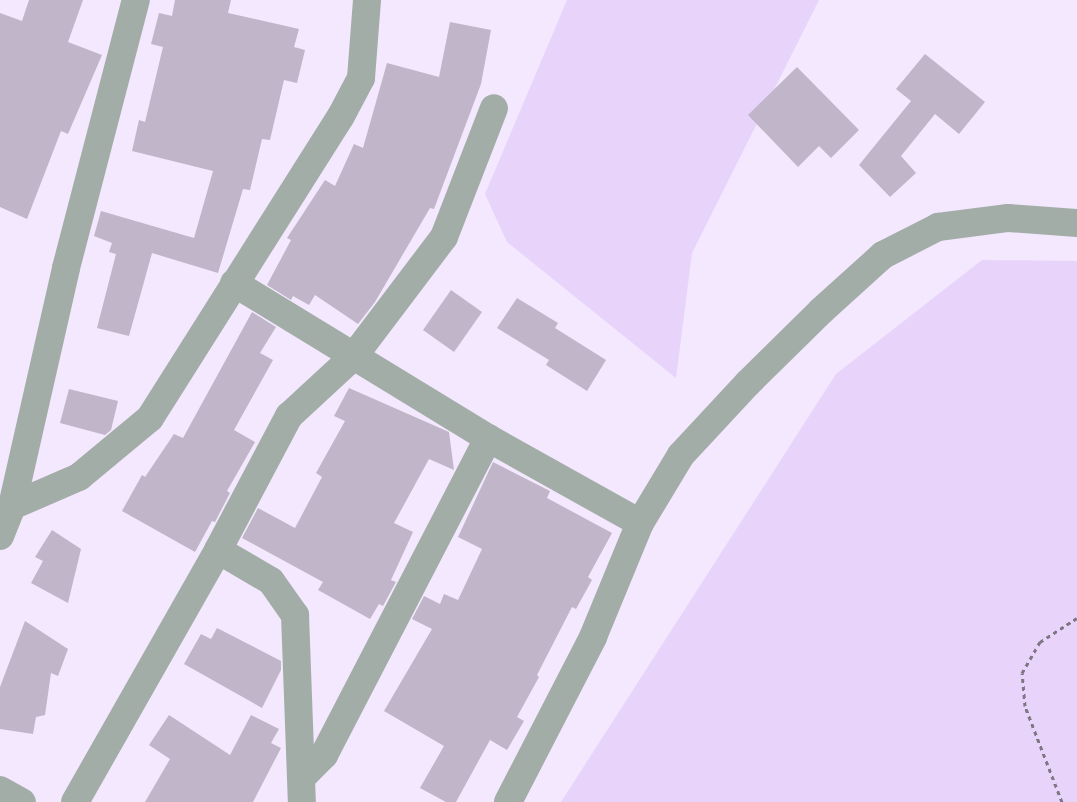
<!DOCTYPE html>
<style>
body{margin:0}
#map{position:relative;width:1077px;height:802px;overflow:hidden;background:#f3e8fd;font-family:"Archivo Narrow",sans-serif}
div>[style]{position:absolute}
.green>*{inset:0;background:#e8d3fb}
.building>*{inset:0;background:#c0b5c9}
.path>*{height:3px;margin-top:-1.5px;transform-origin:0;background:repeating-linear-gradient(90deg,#7d7683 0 4px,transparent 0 8px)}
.street>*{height:28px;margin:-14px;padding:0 14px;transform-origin:14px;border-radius:14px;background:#a3ada8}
span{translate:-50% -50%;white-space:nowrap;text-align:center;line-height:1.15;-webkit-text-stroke:5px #f3e8fd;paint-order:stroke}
</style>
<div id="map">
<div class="green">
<div style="clip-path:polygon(567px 0,819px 0,692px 253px,676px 378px,507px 242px,485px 194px)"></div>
<div style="clip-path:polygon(982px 260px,1077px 261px,1077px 802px,561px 802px,836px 374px)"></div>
</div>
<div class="building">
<div style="clip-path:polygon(29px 0,83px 0,68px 42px,102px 55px,68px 134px,61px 131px,27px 219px,0 207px,0 13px,22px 21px)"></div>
<div style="clip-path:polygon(175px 0,231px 0,228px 13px,299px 29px,294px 47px,305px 50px,297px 83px,284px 80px,270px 140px,262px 139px,250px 190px,243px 189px,218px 273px,152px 253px,129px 336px,97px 328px,116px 254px,109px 252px,112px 243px,94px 236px,101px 211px,194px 238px,213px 171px,132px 151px,139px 120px,145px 122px,163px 47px,151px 44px,159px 13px,172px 16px)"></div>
<div style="clip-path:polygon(450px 22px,491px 30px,481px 84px,434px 209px,430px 208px,375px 302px,358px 324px,315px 295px,309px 305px,293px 296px,291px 300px,267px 285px,291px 240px,287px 238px,325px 180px,335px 186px,354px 144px,363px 148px,387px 63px,439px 77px)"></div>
<div style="clip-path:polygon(925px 54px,985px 102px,959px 134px,935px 114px,901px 156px,916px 173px,890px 197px,859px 165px,911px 101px,896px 89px)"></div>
<div style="clip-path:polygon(797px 67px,859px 130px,831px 158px,819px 146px,798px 167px,748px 115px)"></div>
<div style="clip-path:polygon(451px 290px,482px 312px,454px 352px,423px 330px)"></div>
<div style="clip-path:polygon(517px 298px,558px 323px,555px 328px,606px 360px,587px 391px,546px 365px,549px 360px,497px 328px)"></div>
<div style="clip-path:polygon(252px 312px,276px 327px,260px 353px,273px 360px,234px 430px,255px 442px,227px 491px,230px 493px,215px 522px,212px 521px,195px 552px,122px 511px,142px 475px,145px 477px,174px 434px,183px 438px)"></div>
<div style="clip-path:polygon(349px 388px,449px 432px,454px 470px,429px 459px,394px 523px,413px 532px,391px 580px,396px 582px,383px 606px,379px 604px,370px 619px,318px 590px,323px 582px,242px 538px,258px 508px,295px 528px,322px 477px,316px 473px,345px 421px,334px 416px)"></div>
<div style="clip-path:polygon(69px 389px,118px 401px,111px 430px,105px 435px,60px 423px)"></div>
<div style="clip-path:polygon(493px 462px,550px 491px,547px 498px,612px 533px,588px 577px,592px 580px,576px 609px,572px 607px,537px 675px,539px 677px,517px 717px,524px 721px,507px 750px,490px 740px,456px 802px,446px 802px,420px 788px,444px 746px,384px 711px,432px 629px,412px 619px,424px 596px,440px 604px,444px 594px,458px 600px,482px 549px,458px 537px)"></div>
<div style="clip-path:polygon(52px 530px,81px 549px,68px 603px,31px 583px,43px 561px,35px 557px)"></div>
<div style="clip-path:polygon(25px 621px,68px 649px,58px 676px,51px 673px,45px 715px,36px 717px,33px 734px,0 729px,0 687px)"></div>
<div style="clip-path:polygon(217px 628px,281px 661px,281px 670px,262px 708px,184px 664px,201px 634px,211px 639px)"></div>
<div style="clip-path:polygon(169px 715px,230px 755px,251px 715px,279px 729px,271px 743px,281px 748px,253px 802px,145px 802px,170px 759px,149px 745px)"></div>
</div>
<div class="path">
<div style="left:1062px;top:802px;width:103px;rotate:-111.1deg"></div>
<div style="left:1025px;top:706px;width:33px;rotate:-95deg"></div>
<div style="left:1022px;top:673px;width:36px;rotate:-60deg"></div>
<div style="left:1040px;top:642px;width:44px;rotate:-33deg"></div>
</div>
<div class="street">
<div style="left:234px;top:283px;width:298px;rotate:31.4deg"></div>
<div style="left:488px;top:438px;width:174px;rotate:29.2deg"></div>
<div style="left:12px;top:506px;width:73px;rotate:-23.4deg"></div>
<div style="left:79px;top:477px;width:92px;rotate:-39.7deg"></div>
<div style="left:150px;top:418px;width:357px;rotate:-57.7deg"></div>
<div style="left:341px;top:116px;width:43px;rotate:-62.2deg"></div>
<div style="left:361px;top:78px;width:78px;rotate:-85.6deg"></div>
<div style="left:0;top:536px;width:32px;rotate:-68deg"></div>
<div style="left:12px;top:506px;width:244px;rotate:-77.2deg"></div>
<div style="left:66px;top:268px;width:277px;rotate:-75.4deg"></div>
<div style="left:218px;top:550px;width:61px;rotate:30.3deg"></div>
<div style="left:271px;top:581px;width:42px;rotate:54.8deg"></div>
<div style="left:295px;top:615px;width:187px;rotate:87.9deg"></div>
<div style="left:303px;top:776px;width:30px;rotate:-45deg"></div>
<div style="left:324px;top:755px;width:357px;rotate:-62.6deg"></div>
<div style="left:0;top:790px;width:25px;rotate:29deg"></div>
<div style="left:75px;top:802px;width:290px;rotate:-60.4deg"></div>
<div style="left:218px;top:550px;width:152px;rotate:-62.1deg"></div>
<div style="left:289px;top:416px;width:88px;rotate:-42.7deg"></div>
<div style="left:354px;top:356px;width:149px;rotate:-52.9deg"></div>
<div style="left:444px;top:237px;width:138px;rotate:-68.8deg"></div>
<div style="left:508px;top:802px;width:186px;rotate:-62.7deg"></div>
<div style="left:593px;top:637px;width:123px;rotate:-67.6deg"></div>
<div style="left:640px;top:523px;width:79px;rotate:-58.9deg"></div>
<div style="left:681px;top:455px;width:98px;rotate:-47.1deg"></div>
<div style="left:748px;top:383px;width:103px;rotate:-44.6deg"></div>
<div style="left:821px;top:311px;width:84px;rotate:-42.1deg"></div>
<div style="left:883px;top:255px;width:62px;rotate:-27deg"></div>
<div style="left:938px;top:227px;width:71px;rotate:-7.3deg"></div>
<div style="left:1008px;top:218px;width:69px;rotate:4.1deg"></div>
</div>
</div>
